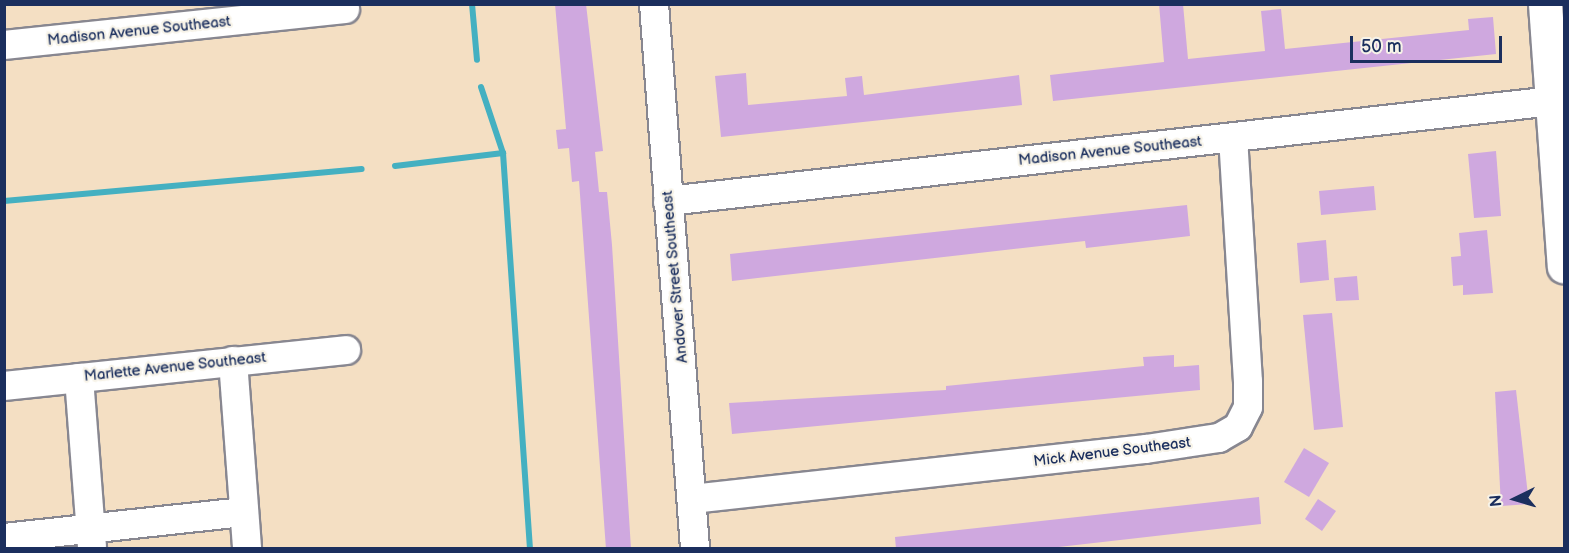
<!DOCTYPE html>
<style>
body{margin:0}
#map{position:relative;width:1569px;height:553px;overflow:hidden;background:#f4dfc3;font-family:"Balsamiq Sans",sans-serif}
div>[style]{position:absolute}
.stream>*{height:6px;margin:-3px;padding:0 3px;transform-origin:3px;border-radius:3px;background:#44b0c1}
.building>*{inset:0;background:#cfa8df}
.roads{filter:drop-shadow(2px 0 #888790) drop-shadow(-2px 0 #888790) drop-shadow(0 2px #888790) drop-shadow(0 -2px #888790)}
.minor>*{height:28px;margin:-14px;padding:0 14px;transform-origin:14px;border-radius:14px;background:#fff}
.major>*{height:33px;margin:-16.5px;padding:0 16.5px;transform-origin:16.5px;border-radius:16.5px;background:#fff}
span{translate:-50% -50%;white-space:nowrap;text-align:center;line-height:1.15;-webkit-text-stroke:4.5px #f7f3e8;paint-order:stroke}
.street-label{font-size:15px;color:#1b2f5e}
.frame{position:absolute;inset:0;border:6px solid #1b2f5e;pointer-events:none}
.north{position:absolute;left:1485px;top:469px;width:60px;height:60px;-webkit-text-stroke:4px #f7f3e8;paint-order:stroke;rotate:265deg;font-size:16px;font-weight:700;line-height:24px;text-align:center;color:#1b2f5e}
.north::after{content:'';display:block;margin:auto;width:21px;height:27px;background:#1b2f5e;clip-path:polygon(50% 0,100% 100%,50% 72%,0 100%)}
.scale{position:absolute;left:1350px;top:36px;width:152px;height:27px;box-sizing:border-box;border:3px solid #1b2f5e;border-top:0;padding-left:8px;font-size:18px;line-height:21px;white-space:nowrap;color:#1b2f5e;-webkit-text-stroke:4px #f7f3e8;paint-order:stroke}
</style>
<div id="map">
<div class="stream">
<div style="left:472px;top:4px;width:56px;rotate:84.9deg"></div>
<div style="left:481px;top:87px;width:70px;rotate:71.6deg"></div>
<div style="left:503px;top:153px;width:396px;rotate:86.1deg"></div>
<div style="left:395px;top:166px;width:109px;rotate:-6.9deg"></div>
<div style="left:4px;top:201px;width:359px;rotate:-5.1deg"></div>
</div>
<div class="building">
<div style="clip-path:polygon(555px 4px,586px 4px,603px 151px,595px 152px,599px 192px,607px 192px,612px 245px,631px 549px,606px 549px,579px 181px,572px 182px,569px 148px,558px 149px,556px 130px,566px 129px)"></div>
<div style="clip-path:polygon(1159px 4px,1183px 4px,1188px 59px,1265px 51px,1261px 11px,1281px 9px,1285px 49px,1469px 30px,1468px 19px,1493px 17px,1496px 54px,1053px 101px,1050px 75px,1164px 62px)"></div>
<div style="clip-path:polygon(746px 73px,748px 105px,847px 96px,845px 78px,862px 76px,864px 95px,1019px 75px,1022px 105px,721px 137px,715px 76px)"></div>
<div style="clip-path:polygon(1496px 151px,1501px 216px,1474px 218px,1468px 154px)"></div>
<div style="clip-path:polygon(1374px 186px,1376px 210px,1321px 215px,1319px 191px)"></div>
<div style="clip-path:polygon(1187px 205px,1190px 236px,1086px 248px,1085px 241px,732px 281px,730px 254px)"></div>
<div style="clip-path:polygon(1487px 230px,1493px 293px,1463px 295px,1463px 285px,1453px 286px,1451px 257px,1461px 256px,1459px 233px)"></div>
<div style="clip-path:polygon(1326px 240px,1329px 280px,1300px 283px,1297px 243px)"></div>
<div style="clip-path:polygon(1357px 276px,1359px 300px,1336px 301px,1334px 278px)"></div>
<div style="clip-path:polygon(1332px 313px,1343px 427px,1314px 430px,1303px 315px)"></div>
<div style="clip-path:polygon(1174px 355px,1174px 367px,1199px 365px,1200px 390px,732px 434px,729px 403px,946px 390px,946px 386px,1144px 366px,1143px 357px)"></div>
<div style="clip-path:polygon(1516px 390px,1529px 504px,1501px 506px,1495px 392px)"></div>
<div style="clip-path:polygon(1304px 448px,1329px 463px,1309px 497px,1284px 482px)"></div>
<div style="clip-path:polygon(1259px 497px,1261px 524px,1041px 549px,896px 549px,895px 537px)"></div>
<div style="clip-path:polygon(1318px 499px,1336px 511px,1322px 531px,1305px 519px)"></div>
</div>
<div class="roads">
<div class="minor">
<div style="left:654px;top:4px;width:546px;rotate:85.69deg"></div>
<div style="left:4px;top:45px;width:343px;rotate:-6deg"></div>
<div style="left:668px;top:201px;width:890px;rotate:-6.45deg"></div>
<div style="left:233px;top:361px;width:188px;rotate:85.7deg"></div>
<div style="left:79px;top:378px;width:169px;rotate:85.6deg"></div>
<div style="left:4px;top:386px;width:344px;rotate:-6deg"></div>
<div style="left:692px;top:499px;width:457px;rotate:-6.3deg"></div>
<div style="left:1146px;top:449px;width:74px;rotate:-8.6deg"></div>
<div style="left:1219px;top:438px;width:22px;rotate:-30deg"></div>
<div style="left:1238px;top:427px;width:22px;rotate:-63deg"></div>
<div style="left:1248px;top:407px;width:25px;rotate:-90deg"></div>
<div style="left:1248px;top:382px;width:245px;rotate:-93.5deg"></div>
<div style="left:4px;top:538px;width:241px;rotate:-6.2deg"></div>
</div>
<div class="major">
<div style="left:1545px;top:4px;width:263px;rotate:85.9deg"></div>
</div>
</div>
<div class="street-label">
<span style="left:139px;top:31px;rotate:-6deg">Madison Avenue Southeast</span>
<span style="left:1110px;top:151px;rotate:-6deg">Madison Avenue Southeast</span>
<span style="left:675px;top:277px;rotate:-95deg">Andover Street Southeast</span>
<span style="left:175px;top:367px;rotate:-6deg">Marlette Avenue Southeast</span>
<span style="left:1112px;top:452px;rotate:-7deg">Mick Avenue Southeast</span>
</div>
<div class="frame"></div>
<div class="north">N</div>
<div class="scale">50 m</div>
</div>
